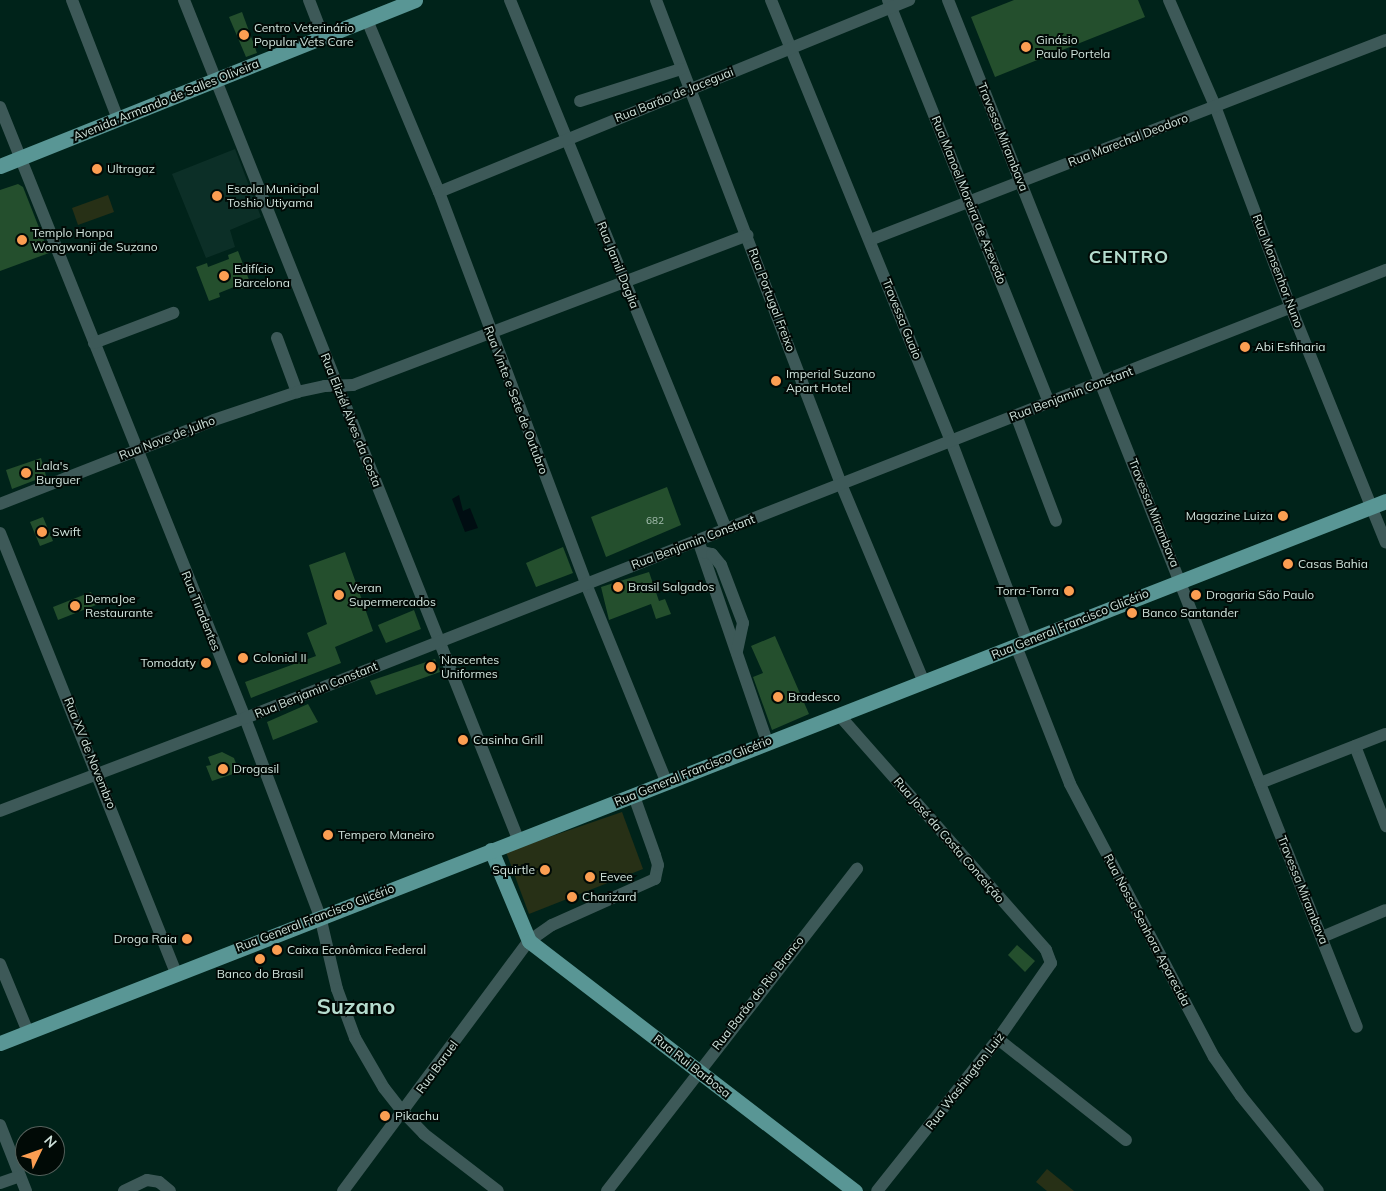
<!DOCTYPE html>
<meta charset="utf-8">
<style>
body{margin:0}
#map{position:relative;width:1386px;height:1191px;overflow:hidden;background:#00231a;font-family:Mulish,sans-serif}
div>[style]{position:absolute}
.built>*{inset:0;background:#0c2f27}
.green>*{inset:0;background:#273016}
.water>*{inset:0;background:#000d12}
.building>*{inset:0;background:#244f2d}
.minor>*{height:12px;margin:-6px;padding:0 6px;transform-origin:6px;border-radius:6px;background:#3d5958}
.major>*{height:15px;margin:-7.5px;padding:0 7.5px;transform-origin:7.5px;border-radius:7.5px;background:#599695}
.dots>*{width:14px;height:14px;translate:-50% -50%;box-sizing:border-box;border:2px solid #010a06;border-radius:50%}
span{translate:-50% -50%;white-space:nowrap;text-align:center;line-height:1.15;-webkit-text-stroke:4px #010a06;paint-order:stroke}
.number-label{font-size:10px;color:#a5beb0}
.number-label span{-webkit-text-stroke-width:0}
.poi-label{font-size:12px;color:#d0e3dc}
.left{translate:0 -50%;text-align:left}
.right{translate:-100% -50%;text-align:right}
.street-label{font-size:12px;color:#d0e3dc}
.district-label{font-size:18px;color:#b5dcce;font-weight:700;letter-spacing:1px}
.town-label{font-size:22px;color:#b5dcce;font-weight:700}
.north{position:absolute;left:15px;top:1126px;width:50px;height:50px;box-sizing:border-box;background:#010a06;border:1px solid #54615c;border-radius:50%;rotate:48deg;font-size:14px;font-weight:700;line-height:20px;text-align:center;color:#d0e3dc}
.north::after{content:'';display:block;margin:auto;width:18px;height:22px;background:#fc9e52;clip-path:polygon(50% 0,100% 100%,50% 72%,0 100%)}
</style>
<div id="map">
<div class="built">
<div style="clip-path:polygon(235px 149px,261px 217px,230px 230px,235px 247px,206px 258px,172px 174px)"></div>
</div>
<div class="green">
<div style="clip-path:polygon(108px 195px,114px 212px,78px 225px,72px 208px)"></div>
<div style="clip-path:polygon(622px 812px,643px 869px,529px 914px,506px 852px)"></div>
<div style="clip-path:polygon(1047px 1169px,1074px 1191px,1047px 1191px,1036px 1182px)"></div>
</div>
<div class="water">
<div style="clip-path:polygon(459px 495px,463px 511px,470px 508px,478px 528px,465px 532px,452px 499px)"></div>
</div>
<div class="building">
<div style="clip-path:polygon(1014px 0,1138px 0,1145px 17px,995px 77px,971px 17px)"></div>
<div style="clip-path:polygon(242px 12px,257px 53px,246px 57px,229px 17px)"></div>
<div style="clip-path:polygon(18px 184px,23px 187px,49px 253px,0 271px,0 190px)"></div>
<div style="clip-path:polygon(238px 251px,251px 285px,241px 289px,239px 285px,219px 293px,220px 297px,209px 301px,196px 267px,207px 263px,208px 267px,229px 259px,228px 255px)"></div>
<div style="clip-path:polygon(41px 458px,46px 476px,12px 489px,6px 470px)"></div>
<div style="clip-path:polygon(667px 487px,681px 525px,606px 557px,591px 517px)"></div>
<div style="clip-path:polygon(43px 517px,53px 541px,40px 546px,30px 522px)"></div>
<div style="clip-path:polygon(563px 547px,573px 573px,536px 587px,526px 563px)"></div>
<div style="clip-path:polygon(345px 552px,373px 631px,335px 647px,341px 663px,251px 698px,245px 682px,316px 656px,307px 633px,327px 624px,309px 565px)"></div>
<div style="clip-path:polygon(649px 572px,659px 601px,665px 599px,671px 614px,656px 619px,651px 604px,609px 620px,601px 587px)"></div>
<div style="clip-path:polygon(91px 592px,96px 605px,58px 620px,53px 607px)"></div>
<div style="clip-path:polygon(414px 610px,421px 629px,386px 643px,378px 625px)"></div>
<div style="clip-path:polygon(775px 636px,809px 714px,772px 730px,753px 677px,763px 673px,751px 646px)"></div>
<div style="clip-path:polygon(435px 659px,440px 672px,376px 695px,370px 681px)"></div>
<div style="clip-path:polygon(308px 704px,318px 722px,273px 740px,267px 722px)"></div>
<div style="clip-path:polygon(222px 752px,234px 758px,239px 772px,212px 781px,206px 766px,211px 765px,208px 757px)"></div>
<div style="clip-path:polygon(1017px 945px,1035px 961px,1025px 972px,1008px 955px)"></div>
</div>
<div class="minor">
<div style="left:72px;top:0;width:128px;rotate:68.9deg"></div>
<div style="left:184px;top:0;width:903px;rotate:68.29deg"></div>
<div style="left:309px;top:0;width:39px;rotate:69deg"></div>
<div style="left:510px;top:0;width:571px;rotate:67.79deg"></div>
<div style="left:656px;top:0;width:518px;rotate:69.08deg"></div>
<div style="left:841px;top:484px;width:215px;rotate:67.3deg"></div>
<div style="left:771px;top:0;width:476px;rotate:67.8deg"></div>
<div style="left:951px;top:441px;width:214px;rotate:69.2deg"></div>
<div style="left:888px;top:0;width:432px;rotate:68.2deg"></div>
<div style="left:948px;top:0;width:1105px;rotate:68.29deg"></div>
<div style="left:1169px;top:0;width:116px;rotate:66.5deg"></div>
<div style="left:1215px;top:106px;width:216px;rotate:69.4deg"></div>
<div style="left:1291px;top:308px;width:253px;rotate:68deg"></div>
<div style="left:367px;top:20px;width:186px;rotate:67.3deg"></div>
<div style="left:439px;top:192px;width:419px;rotate:69.4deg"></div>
<div style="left:586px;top:584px;width:213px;rotate:67.9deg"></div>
<div style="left:580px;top:101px;width:106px;rotate:-17.6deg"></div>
<div style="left:0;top:107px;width:658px;rotate:68.15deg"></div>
<div style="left:245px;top:718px;width:212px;rotate:69.3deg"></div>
<div style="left:320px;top:916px;width:75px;rotate:76.9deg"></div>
<div style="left:337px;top:989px;width:52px;rotate:69.8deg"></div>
<div style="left:355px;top:1038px;width:58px;rotate:59.9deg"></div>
<div style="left:384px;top:1088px;width:31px;rotate:52deg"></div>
<div style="left:403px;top:1112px;width:30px;rotate:46deg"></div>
<div style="left:424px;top:1134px;width:93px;rotate:37.6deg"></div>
<div style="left:439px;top:192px;width:508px;rotate:-22.22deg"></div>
<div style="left:870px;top:240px;width:553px;rotate:-21.19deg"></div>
<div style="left:277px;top:338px;width:58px;rotate:69.7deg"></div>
<div style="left:94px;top:343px;width:85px;rotate:-20.8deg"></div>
<div style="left:1016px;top:415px;width:113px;rotate:69.3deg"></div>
<div style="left:0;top:504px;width:230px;rotate:-21.4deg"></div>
<div style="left:214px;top:420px;width:88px;rotate:-18.6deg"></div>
<div style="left:297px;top:392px;width:29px;rotate:-12deg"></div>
<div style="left:325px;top:386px;width:28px;rotate:-2deg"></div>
<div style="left:353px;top:385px;width:422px;rotate:-20.8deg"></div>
<div style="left:0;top:533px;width:474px;rotate:68.2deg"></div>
<div style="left:698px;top:540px;width:213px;rotate:71.1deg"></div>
<div style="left:703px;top:552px;width:9px;rotate:13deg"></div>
<div style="left:712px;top:554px;width:14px;rotate:51deg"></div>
<div style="left:721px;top:565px;width:62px;rotate:69.2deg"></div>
<div style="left:743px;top:623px;width:30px;rotate:102deg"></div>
<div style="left:1016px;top:646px;width:148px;rotate:68.6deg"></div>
<div style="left:1070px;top:784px;width:309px;rotate:62.2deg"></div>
<div style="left:1214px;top:1057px;width:47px;rotate:55.3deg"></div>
<div style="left:1241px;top:1096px;width:122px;rotate:51deg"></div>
<div style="left:839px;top:715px;width:313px;rotate:48.6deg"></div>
<div style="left:1046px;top:950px;width:14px;rotate:69deg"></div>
<div style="left:1051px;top:963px;width:93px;rotate:124.9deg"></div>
<div style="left:998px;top:1039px;width:194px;rotate:128.5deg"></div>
<div style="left:1355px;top:746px;width:86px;rotate:68.8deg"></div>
<div style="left:1260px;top:783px;width:135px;rotate:-21.3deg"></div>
<div style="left:0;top:811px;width:262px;rotate:-20.8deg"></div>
<div style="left:245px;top:718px;width:1226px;rotate:-21.44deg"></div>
<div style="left:1322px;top:937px;width:69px;rotate:-22.9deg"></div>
<div style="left:0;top:964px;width:74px;rotate:67.6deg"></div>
<div style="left:998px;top:1039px;width:163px;rotate:38.3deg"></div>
<div style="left:0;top:1125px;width:71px;rotate:68.5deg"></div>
<div style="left:0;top:1183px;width:21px;rotate:-19deg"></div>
<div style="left:124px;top:1191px;width:25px;rotate:-26deg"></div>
<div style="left:147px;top:1180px;width:12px;rotate:9deg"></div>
<div style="left:159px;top:1182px;width:14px;rotate:39deg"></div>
<div style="left:343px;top:1191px;width:312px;rotate:-53.4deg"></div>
<div style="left:529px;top:941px;width:28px;rotate:-35deg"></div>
<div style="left:552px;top:925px;width:113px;rotate:-24.1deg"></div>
<div style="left:655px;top:879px;width:14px;rotate:-78deg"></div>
<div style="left:658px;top:865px;width:10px;rotate:-107deg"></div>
<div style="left:655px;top:855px;width:63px;rotate:-109.6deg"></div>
<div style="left:607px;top:1191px;width:408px;rotate:-52.2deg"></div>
</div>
<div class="major">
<div style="left:0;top:166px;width:447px;rotate:-21.8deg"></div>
<div style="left:491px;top:850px;width:99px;rotate:67.3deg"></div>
<div style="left:529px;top:941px;width:411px;rotate:37.5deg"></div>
<div style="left:0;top:1043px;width:1488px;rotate:-21.36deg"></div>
</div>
<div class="dots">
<div style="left:244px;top:35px;background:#fc9e52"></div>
<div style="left:1026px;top:47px;background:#fc9e52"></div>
<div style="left:97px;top:169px;background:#fc9e52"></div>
<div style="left:217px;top:196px;background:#fc9e52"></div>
<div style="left:22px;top:240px;background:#fc9e52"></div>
<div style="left:224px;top:276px;background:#fc9e52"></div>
<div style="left:1245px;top:347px;background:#fc9e52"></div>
<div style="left:776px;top:381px;background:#fc9e52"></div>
<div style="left:26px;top:473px;background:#fc9e52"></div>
<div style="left:1283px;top:516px;background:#fc9e52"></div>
<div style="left:42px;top:532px;background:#fc9e52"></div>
<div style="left:1288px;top:564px;background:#fc9e52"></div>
<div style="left:618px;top:587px;background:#fc9e52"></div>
<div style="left:1069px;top:591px;background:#fc9e52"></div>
<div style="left:339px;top:595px;background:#fc9e52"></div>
<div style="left:1196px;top:595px;background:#fc9e52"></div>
<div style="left:75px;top:606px;background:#fc9e52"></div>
<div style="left:1132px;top:613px;background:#fc9e52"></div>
<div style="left:243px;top:658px;background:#fc9e52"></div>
<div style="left:206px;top:663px;background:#fc9e52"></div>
<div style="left:431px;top:667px;background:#fc9e52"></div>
<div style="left:778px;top:697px;background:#fc9e52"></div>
<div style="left:463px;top:740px;background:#fc9e52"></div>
<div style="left:223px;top:769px;background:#fc9e52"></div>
<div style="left:328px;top:835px;background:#fc9e52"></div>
<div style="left:545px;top:870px;background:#fc9e52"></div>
<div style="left:590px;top:877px;background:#fc9e52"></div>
<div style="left:572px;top:897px;background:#fc9e52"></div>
<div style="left:187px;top:939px;background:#fc9e52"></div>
<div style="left:277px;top:950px;background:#fc9e52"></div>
<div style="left:260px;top:959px;background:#fc9e52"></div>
<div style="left:385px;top:1116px;background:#fc9e52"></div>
</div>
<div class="number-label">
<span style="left:655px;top:521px">682</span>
</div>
<div class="poi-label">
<span class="left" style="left:254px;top:35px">Centro Veterinário<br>Popular Vets Care</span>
<span class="left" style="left:1036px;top:47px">Ginásio<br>Paulo Portela</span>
<span class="left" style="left:107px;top:169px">Ultragaz</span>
<span class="left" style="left:227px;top:196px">Escola Municipal<br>Toshio Utiyama</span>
<span class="left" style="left:32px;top:240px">Templo Honpa<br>Wongwanji de Suzano</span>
<span class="left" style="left:234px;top:276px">Edifício<br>Barcelona</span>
<span class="left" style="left:1255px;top:347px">Abi Esfiharia</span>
<span class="left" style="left:786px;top:381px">Imperial Suzano<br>Apart Hotel</span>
<span class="left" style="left:36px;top:473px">Lala's<br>Burguer</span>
<span class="right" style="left:1273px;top:516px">Magazine Luiza</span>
<span class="left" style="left:52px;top:532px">Swift</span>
<span class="left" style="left:1298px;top:564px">Casas Bahia</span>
<span class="left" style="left:628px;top:587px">Brasil Salgados</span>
<span class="left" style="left:349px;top:595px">Veran<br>Supermercados</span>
<span class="right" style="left:1059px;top:591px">Torra-Torra</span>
<span class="left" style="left:1206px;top:595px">Drogaria São Paulo</span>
<span class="left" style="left:85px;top:606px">DemaJoe<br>Restaurante</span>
<span class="left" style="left:1142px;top:613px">Banco Santander</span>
<span class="left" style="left:253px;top:658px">Colonial II</span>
<span class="left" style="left:441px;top:667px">Nascentes<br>Uniformes</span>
<span class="right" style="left:196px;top:663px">Tomodaty</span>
<span class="left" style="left:788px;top:697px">Bradesco</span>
<span class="left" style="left:473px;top:740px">Casinha Grill</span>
<span class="left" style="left:233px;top:769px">Drogasil</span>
<span class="left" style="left:338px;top:835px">Tempero Maneiro</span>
<span class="right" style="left:535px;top:870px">Squirtle</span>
<span class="left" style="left:600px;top:877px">Eevee</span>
<span class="left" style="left:582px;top:897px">Charizard</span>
<span class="right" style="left:177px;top:939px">Droga Raia</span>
<span class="left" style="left:287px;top:950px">Caixa Econômica Federal</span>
<span style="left:260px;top:974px">Banco do Brasil</span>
<span class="left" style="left:395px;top:1116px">Pikachu</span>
</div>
<div class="street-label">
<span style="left:674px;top:95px;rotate:-22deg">Rua Barão de Jaceguai</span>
<span style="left:166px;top:100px;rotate:-22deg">Avenida Armando de Salles Oliveira</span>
<span style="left:1003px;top:137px;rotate:68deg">Travessa Mirambava</span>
<span style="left:1128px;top:140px;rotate:-21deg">Rua Marechal Deodoro</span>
<span style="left:969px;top:200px;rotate:68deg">Rua Manoel Moreira de Azevedo</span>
<span style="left:618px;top:265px;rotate:68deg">Rua Jamil Daglia</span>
<span style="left:1278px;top:271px;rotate:69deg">Rua Monsenhor Nuno</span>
<span style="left:772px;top:300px;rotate:69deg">Rua Portugal Freixo</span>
<span style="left:902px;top:319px;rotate:68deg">Travessa Guaio</span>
<span style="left:1071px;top:394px;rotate:-21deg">Rua Benjamin Constant</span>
<span style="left:516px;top:400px;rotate:69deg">Rua Vinte e Sete de Outubro</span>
<span style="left:351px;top:420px;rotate:68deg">Rua Eliziél Alves da Costa</span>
<span style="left:167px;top:438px;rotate:-21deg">Rua Nove de Julho</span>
<span style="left:1154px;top:513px;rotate:68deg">Travessa Mirambava</span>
<span style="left:693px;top:542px;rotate:-21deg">Rua Benjamin Constant</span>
<span style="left:201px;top:611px;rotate:68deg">Rua Tiradentes</span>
<span style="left:1070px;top:624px;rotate:-22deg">Rua General Francisco Glicério</span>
<span style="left:316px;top:690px;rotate:-22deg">Rua Benjamin Constant</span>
<span style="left:90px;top:753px;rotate:68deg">Rua XV de Novembro</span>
<span style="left:693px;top:771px;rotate:-22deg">Rua General Francisco Glicério</span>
<span style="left:949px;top:840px;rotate:49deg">Rua José da Costa Conceição</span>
<span style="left:1303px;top:890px;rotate:68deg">Travessa Mirambava</span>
<span style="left:315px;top:918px;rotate:-21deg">Rua General Francisco Glicério</span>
<span style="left:1147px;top:930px;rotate:62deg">Rua Nossa Senhora Aparecida</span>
<span style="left:758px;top:993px;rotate:-52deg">Rua Barão do Rio Branco</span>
<span style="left:692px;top:1066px;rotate:38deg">Rua Rui Barbosa</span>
<span style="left:437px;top:1067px;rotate:-54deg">Rua Baruel</span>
<span style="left:965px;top:1081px;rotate:-52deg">Rua Washington Luiz</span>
</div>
<div class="district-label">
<span style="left:1129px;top:257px">CENTRO</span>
</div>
<div class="town-label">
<span style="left:356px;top:1007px">Suzano</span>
</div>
<div class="north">N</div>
</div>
